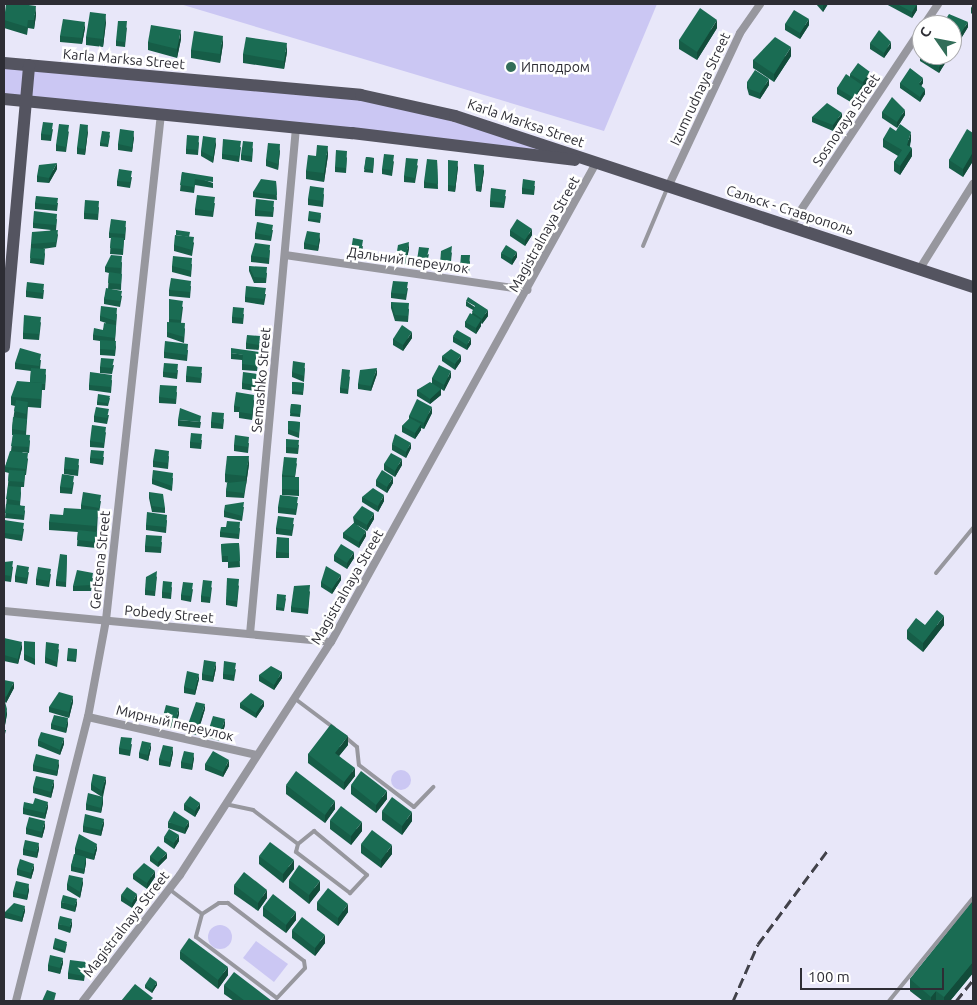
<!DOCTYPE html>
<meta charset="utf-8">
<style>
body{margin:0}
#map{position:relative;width:977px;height:1005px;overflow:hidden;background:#e8e7f9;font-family:Ubuntu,sans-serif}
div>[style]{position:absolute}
.green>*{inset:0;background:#cbc7f3}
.round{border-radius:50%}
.lane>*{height:4px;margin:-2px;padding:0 2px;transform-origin:2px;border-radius:2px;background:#97979e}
.street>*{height:8px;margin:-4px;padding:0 4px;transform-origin:4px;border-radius:4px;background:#97979e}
.primary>*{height:12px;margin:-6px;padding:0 6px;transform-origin:6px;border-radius:6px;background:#545460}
.rail>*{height:3px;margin-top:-1.5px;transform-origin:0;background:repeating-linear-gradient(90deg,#42424a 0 10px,transparent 0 15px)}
.wall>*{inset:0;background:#165d47}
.shaded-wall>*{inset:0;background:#124c3a}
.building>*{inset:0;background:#1a6c53}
.dots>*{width:14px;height:14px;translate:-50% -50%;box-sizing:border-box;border:2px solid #fff;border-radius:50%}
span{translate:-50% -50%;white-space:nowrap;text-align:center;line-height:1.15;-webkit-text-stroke:5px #fff;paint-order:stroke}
.street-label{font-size:14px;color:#2d2d34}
.poi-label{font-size:14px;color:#2d2d34}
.left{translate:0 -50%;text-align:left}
.frame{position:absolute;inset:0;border:5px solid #2d2d34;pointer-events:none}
.north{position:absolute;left:912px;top:15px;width:50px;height:50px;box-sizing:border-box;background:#fff;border:1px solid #ababae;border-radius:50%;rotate:303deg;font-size:14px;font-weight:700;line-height:20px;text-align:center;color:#2d2d34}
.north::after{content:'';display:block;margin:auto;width:18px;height:22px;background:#336e59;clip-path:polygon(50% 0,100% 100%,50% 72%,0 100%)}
.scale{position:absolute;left:800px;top:968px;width:144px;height:22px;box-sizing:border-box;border:2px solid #2d2d34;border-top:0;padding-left:6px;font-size:15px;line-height:18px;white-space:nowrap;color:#2d2d34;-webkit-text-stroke:4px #fff;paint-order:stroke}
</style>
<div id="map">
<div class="green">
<div style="clip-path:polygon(180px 4px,657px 4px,604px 131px)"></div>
<div style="clip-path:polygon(4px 63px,361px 95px,596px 163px,4px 99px)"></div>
<div class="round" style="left:391px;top:770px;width:20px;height:20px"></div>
<div class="round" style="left:208px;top:925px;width:24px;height:24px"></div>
<div style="clip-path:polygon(256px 941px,288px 964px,274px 982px,243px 958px)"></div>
</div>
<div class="lane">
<div style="left:643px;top:246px;width:62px;rotate:-67.2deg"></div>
<div style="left:936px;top:573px;width:58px;rotate:-50.6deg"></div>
<div style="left:294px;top:698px;width:50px;rotate:36.9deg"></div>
<div style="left:344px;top:736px;width:17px;rotate:40deg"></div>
<div style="left:357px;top:747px;width:18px;rotate:84deg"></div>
<div style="left:359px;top:765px;width:69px;rotate:37.4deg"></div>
<div style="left:414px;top:807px;width:28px;rotate:-46deg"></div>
<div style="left:225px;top:804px;width:29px;rotate:12deg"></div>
<div style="left:253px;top:810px;width:56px;rotate:37.1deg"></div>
<div style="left:298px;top:844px;width:21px;rotate:-39deg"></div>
<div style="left:314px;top:831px;width:69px;rotate:39.7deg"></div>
<div style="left:367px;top:875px;width:25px;rotate:133deg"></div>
<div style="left:350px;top:893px;width:68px;rotate:-142.8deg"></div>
<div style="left:296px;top:852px;width:8px;rotate:-76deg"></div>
<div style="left:169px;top:889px;width:41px;rotate:37.1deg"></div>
<div style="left:202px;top:914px;width:24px;rotate:105deg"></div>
<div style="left:196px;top:937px;width:101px;rotate:37deg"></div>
<div style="left:277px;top:998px;width:41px;rotate:-47deg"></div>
<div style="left:305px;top:968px;width:7px;rotate:-98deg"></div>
<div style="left:304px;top:961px;width:96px;rotate:-142.7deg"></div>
<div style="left:228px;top:903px;width:9px;rotate:180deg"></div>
<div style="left:219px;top:903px;width:20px;rotate:147deg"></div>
<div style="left:889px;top:1001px;width:133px;rotate:-50.8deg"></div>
</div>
<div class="street">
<div style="left:924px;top:25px;width:25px;rotate:-56deg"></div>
<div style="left:668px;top:187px;width:170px;rotate:-64.9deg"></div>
<div style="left:740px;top:33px;width:35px;rotate:-55deg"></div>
<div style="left:791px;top:225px;width:237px;rotate:-56.4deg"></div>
<div style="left:285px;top:255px;width:245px;rotate:8.2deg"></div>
<div style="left:919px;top:270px;width:102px;rotate:-57.9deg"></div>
<div style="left:4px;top:611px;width:328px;rotate:5.4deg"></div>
<div style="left:250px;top:634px;width:508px;rotate:-84.81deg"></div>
<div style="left:88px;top:717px;width:172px;rotate:12.7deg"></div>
<div style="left:16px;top:1001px;width:293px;rotate:-75.8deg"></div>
<div style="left:88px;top:717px;width:99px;rotate:-79.5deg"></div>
<div style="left:106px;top:620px;width:509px;rotate:-83.8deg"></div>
<div style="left:83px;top:1001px;width:159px;rotate:-52.4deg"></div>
<div style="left:180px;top:875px;width:278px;rotate:-57.1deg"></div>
<div style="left:331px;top:642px;width:547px;rotate:-61.05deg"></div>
</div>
<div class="primary">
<div style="left:4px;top:63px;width:358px;rotate:5.1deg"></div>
<div style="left:361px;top:95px;width:96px;rotate:12.6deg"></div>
<div style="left:455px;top:116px;width:545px;rotate:18.27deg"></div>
<div style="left:4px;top:99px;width:350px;rotate:5.6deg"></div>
<div style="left:352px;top:133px;width:224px;rotate:6.9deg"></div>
<div style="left:4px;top:347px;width:283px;rotate:-84.9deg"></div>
</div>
<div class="rail">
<div style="left:733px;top:1001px;width:62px;rotate:-66.3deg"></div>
<div style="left:758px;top:944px;width:116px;rotate:-53.4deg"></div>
<div style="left:956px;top:1001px;width:27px;rotate:-51deg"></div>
</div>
<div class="wall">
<div style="clip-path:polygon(816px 4px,828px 4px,823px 12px)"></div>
<div style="clip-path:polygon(886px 4px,916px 4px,917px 10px,912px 18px)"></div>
<div style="clip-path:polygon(973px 4px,973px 15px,971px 13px,971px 8px)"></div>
<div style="clip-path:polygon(36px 15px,34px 29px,28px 28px,27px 35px,4px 28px,4px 18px)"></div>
<div style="clip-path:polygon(106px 22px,103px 47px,86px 45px,86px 37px)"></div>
<div style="clip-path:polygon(785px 24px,809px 25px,800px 39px,785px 30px)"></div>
<div style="clip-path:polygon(952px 25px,968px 27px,957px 45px,952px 42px)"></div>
<div style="clip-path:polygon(127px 27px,125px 47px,116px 46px,116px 41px)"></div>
<div style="clip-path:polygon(85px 28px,82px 44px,60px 42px,60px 36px)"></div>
<div style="clip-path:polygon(717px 28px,697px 60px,679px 49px,679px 40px)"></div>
<div style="clip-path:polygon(181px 39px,177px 58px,148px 50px,148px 42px)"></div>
<div style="clip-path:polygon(870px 43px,891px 48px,884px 58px,870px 49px)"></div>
<div style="clip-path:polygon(223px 44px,220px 63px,191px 58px,191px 50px)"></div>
<div style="clip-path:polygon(287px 52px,284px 69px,243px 63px,243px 54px)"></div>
<div style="clip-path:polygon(920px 55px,947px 60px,939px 73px,920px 61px)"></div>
<div style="clip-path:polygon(791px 56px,774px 82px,753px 68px,753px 60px)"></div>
<div style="clip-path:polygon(850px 74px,870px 78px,862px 88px,862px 91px,854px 104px,837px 94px,837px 88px,850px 77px)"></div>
<div style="clip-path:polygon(747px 82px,769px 85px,760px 99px,749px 95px,747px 88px)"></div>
<div style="clip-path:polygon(900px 83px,923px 83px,921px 86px,925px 94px,920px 102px,900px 88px)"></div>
<div style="clip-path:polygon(882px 112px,905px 115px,897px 128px,882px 118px)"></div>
<div style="clip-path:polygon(812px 117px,842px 118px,833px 131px,812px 122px)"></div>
<div style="clip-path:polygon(53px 129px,51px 141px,41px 140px,41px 134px)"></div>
<div style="clip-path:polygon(69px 131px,66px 152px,56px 151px,56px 145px)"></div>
<div style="clip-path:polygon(88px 131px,85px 155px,77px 154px,77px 148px)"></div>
<div style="clip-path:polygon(973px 133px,973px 161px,963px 177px,949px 168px,949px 160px)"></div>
<div style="clip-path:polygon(110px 135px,108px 147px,100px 146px,100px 143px)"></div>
<div style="clip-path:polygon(134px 137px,132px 152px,118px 150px,118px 144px)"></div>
<div style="clip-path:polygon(883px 139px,911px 140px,910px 146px,912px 156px,900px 175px,894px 171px,894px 162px,898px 156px,883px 147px)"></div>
<div style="clip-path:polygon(199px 142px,198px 155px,186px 154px,186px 149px)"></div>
<div style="clip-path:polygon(216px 144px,213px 163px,201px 156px,201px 151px)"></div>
<div style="clip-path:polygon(241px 147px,239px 162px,222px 159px,222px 154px)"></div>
<div style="clip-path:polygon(253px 148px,252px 162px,241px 160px,241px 155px)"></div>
<div style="clip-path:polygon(280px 150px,278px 170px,266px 166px,266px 160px)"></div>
<div style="clip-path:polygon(328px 155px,324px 182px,306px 179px,306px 171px,316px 156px)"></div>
<div style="clip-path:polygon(347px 157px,346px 173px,335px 172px,335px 167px)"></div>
<div style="clip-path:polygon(366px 157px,374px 158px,373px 173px,364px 172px)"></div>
<div style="clip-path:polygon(437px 160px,438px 189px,424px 188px,424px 182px)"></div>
<div style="clip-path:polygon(448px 160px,458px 167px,455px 192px,448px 191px)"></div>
<div style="clip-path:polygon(394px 161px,392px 176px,382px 174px,382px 169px)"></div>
<div style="clip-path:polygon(474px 164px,484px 171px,481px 192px,476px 191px)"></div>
<div style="clip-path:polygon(418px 165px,415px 183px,404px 182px,404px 176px)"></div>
<div style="clip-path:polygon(57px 169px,49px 183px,37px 182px,37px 176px)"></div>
<div style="clip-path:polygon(182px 172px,213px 183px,213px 188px,195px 185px,194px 193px,180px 191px)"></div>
<div style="clip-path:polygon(132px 177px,130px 188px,117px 186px,117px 181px)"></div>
<div style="clip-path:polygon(276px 181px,277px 200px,253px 197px,253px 192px)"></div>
<div style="clip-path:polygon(535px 186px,534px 195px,522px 194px,522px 188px)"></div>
<div style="clip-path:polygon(324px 194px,323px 207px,308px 205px,308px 199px)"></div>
<div style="clip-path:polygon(506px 196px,504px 208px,490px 207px,490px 201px)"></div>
<div style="clip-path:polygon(35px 203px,58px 203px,57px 211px,35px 209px)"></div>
<div style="clip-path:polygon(215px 203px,213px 217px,195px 215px,195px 209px)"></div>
<div style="clip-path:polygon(99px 207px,98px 220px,84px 219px,84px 213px)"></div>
<div style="clip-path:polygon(274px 207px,273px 217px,255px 216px,255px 210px)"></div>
<div style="clip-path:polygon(321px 215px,320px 223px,308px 221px,308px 219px)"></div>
<div style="clip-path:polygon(57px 219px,56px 230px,58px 235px,56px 247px,43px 249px,45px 254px,44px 265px,30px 263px,31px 244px,51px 230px,33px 228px,33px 223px)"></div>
<div style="clip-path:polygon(126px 227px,125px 240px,124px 240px,123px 255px,110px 254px,111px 238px,109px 238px,109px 233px)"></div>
<div style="clip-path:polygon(273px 230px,271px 241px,255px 239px,255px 233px)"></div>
<div style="clip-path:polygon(510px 230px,532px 235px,525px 246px,510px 236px)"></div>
<div style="clip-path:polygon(190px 237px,194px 243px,192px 256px,174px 251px,174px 245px)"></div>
<div style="clip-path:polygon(320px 239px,318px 251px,304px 249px,304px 243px)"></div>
<div style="clip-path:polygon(363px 246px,361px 258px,351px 256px,351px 250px)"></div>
<div style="clip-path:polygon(409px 248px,406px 264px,396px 262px,396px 257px)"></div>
<div style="clip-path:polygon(270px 250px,269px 264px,251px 262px,251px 256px)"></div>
<div style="clip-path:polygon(452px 252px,450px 270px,440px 269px,440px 264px)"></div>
<div style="clip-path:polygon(501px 253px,517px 257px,512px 265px,501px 258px)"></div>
<div style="clip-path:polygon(429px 254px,426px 267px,417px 266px,417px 260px)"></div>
<div style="clip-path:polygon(470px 261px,469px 273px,460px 273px,460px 267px)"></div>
<div style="clip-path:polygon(122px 262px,121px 290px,110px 289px,122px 296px,120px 307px,104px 304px,104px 299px,108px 289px,109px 273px,105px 272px,105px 267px)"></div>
<div style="clip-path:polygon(192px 264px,191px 277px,172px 272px,172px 266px)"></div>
<div style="clip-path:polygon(249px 266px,267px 273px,266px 283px,254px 283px,249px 271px)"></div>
<div style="clip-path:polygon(191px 286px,190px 298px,169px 296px,169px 290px)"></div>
<div style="clip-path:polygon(408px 288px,406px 300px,391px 298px,391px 293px)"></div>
<div style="clip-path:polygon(44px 290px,43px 299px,26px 297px,26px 291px)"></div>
<div style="clip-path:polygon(266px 294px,264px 305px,245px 302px,245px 297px)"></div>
<div style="clip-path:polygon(169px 299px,183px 307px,181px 323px,185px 329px,184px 343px,167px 337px,167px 332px,169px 322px)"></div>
<div style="clip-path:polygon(466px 301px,488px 316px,482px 324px,481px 323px,481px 326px,476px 334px,465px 327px,465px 322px,472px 314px,473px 310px,466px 306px)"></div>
<div style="clip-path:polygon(391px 302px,409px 309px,408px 322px,395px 321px,391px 308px)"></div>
<div style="clip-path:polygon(117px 314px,115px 341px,116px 347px,115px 356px,100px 355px,100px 341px,93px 340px,93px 335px,103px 330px,106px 323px,100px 321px,100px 316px)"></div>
<div style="clip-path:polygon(244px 314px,243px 324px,232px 323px,232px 317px)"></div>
<div style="clip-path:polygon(41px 322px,39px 340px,23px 339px,23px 333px)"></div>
<div style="clip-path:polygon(453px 336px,471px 344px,467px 350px,453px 342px)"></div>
<div style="clip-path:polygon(412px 338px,403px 351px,393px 345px,393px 339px)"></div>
<div style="clip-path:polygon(260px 342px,259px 350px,246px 349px,246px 343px)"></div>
<div style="clip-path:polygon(188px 350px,187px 361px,164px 358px,164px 352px)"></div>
<div style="clip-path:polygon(231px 353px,259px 357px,257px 371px,242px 370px,242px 360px,231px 359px)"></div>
<div style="clip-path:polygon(442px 356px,461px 361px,455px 370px,442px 361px)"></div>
<div style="clip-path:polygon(41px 360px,40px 369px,46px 375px,45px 390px,42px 390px,41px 408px,28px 407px,26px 435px,30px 441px,29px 453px,22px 452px,28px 459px,26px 475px,25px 475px,24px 487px,20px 487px,21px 493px,20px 505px,25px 511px,24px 520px,5px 518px,9px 473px,5px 472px,5px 467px,11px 451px,13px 435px,12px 435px,12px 429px,15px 406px,11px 405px,11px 397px,30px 382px,31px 371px,15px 369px,15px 363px)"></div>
<div style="clip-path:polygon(114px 365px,112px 374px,100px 373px,100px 367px)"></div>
<div style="clip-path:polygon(305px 368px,304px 382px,292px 377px,292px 372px)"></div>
<div style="clip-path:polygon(178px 370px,177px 379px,163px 377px,163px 372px)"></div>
<div style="clip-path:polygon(202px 373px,201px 383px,186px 382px,186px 376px)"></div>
<div style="clip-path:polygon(377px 374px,371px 391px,358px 389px,358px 384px)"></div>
<div style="clip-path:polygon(350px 376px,348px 394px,340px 393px,340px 388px)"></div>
<div style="clip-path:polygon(451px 377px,444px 391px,441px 389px,441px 395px,430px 404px,417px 396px,417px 390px,432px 383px,432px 378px)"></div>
<div style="clip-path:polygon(112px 380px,111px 393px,89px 390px,89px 385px)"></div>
<div style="clip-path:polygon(257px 380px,255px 391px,242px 389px,242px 383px)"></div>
<div style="clip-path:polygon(292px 382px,304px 383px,303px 395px,292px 394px)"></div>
<div style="clip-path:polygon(177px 392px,176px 404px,159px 403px,159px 397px)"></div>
<div style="clip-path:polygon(110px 398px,108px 406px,97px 405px,97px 402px)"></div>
<div style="clip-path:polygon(254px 400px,252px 420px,239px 418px,239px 412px,234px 412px,234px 406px)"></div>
<div style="clip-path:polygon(291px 404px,301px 405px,300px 417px,290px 416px)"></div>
<div style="clip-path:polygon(432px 413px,424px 429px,421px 428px,421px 430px,415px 439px,402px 432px,402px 426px,409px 419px,409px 416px)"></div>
<div style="clip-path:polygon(109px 415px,107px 424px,94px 422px,94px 416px)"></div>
<div style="clip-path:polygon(224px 419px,223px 429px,211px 428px,211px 422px)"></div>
<div style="clip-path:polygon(178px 420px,201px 422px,200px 428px,178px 426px)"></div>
<div style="clip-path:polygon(288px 421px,300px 422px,299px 438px,288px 434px)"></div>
<div style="clip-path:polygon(106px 432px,104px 448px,90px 447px,90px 441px)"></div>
<div style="clip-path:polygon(286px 439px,299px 445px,298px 454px,286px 453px)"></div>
<div style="clip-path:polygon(202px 440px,201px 449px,190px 448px,190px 442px)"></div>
<div style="clip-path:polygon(249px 443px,248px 453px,234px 451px,234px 445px)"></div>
<div style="clip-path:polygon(392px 444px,411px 448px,406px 458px,392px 450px)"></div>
<div style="clip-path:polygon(169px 456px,168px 469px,153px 467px,153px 461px)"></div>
<div style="clip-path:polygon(104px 457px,103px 465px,90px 463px,90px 458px)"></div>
<div style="clip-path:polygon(297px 463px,295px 477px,299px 477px,299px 496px,282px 495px,282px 475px)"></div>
<div style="clip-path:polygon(249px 464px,246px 485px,244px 498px,226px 497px,226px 491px,228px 483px,225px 482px,225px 474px)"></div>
<div style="clip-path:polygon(384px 464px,402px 465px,395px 477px,384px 470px)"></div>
<div style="clip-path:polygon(79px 465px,78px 476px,64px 474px,64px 469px)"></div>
<div style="clip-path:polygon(173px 478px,172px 491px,152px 484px,152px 479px)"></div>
<div style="clip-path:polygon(376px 480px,393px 483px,387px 493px,376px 486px)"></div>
<div style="clip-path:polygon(74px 482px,72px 494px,60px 493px,60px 487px)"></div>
<div style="clip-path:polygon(149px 492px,165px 508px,165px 513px,152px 512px,149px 498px)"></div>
<div style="clip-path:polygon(362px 497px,384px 501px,378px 512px,362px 502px)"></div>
<div style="clip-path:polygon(101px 501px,99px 513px,98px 513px,96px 548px,77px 546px,78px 532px,49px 530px,49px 522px,63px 515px,81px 509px,81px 505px)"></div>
<div style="clip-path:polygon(298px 503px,296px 515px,278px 513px,278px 507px)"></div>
<div style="clip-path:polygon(244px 507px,242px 521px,224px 517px,224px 511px)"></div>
<div style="clip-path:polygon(353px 517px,374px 519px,367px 531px,357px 525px,366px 536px,359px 548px,343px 538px,343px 533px,354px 523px)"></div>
<div style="clip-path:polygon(4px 520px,24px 529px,22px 541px,4px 538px)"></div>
<div style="clip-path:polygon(167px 520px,166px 533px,146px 530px,146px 525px)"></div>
<div style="clip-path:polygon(294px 524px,292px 536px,276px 534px,276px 528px)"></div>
<div style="clip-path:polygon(240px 528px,239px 539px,220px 537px,220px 532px)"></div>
<div style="clip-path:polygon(289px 538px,289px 558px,276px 558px,276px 552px)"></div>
<div style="clip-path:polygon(162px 542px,161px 553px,145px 552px,145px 546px)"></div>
<div style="clip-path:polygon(239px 543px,240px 567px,228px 568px,228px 562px,222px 562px,221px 544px)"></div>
<div style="clip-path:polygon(67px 555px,66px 587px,56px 586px,56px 581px)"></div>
<div style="clip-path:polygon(334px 555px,354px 558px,347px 569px,334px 561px)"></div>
<div style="clip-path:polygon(4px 562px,13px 567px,11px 582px,4px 581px)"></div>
<div style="clip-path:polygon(29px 572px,27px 584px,15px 582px,15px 576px)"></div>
<div style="clip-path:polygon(51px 574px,49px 587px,36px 585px,36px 579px)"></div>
<div style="clip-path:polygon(157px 576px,155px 596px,145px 595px,145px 590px)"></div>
<div style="clip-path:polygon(93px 578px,91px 591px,73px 591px,73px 586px)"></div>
<div style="clip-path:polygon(341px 580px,332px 594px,321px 587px,321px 582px)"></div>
<div style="clip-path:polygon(239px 585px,237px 607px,226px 605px,226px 600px)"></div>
<div style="clip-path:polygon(172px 587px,171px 599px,162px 598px,162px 592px)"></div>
<div style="clip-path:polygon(212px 587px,210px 603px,201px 602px,201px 596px)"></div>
<div style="clip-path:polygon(193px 589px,191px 602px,181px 600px,181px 595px)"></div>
<div style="clip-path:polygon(310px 591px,308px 614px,291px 612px,291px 607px)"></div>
<div style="clip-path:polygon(286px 598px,284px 611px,276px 610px,276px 607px)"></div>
<div style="clip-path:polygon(925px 625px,944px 625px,923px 652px,907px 639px,907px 630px)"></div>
<div style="clip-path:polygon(4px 638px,22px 648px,18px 664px,4px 661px)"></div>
<div style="clip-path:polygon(35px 642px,35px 665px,24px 660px,24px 654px)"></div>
<div style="clip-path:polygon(59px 649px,57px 667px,45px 663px,45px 657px)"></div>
<div style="clip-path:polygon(77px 649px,76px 662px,67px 661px,67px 659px)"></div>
<div style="clip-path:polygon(216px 668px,213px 682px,202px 680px,202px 674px)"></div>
<div style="clip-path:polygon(236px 669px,234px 681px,223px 679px,223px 674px)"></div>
<div style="clip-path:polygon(259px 675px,282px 678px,274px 690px,259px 681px)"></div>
<div style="clip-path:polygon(199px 679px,195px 695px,184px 693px,184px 687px)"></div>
<div style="clip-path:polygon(4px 680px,14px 688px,6px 703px,4px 701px)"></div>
<div style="clip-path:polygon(4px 702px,7px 714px,5px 725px,4px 724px)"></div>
<div style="clip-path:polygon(73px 702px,69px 718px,49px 712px,49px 707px)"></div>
<div style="clip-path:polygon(240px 703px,264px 706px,256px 718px,240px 708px)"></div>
<div style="clip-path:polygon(205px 709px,197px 735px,187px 733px,187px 727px)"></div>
<div style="clip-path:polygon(179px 714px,175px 729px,162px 726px,162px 720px)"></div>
<div style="clip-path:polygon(51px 724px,68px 724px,66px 733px,51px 729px)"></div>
<div style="clip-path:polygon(225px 725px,220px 741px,208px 738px,208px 732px)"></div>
<div style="clip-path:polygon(38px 740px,64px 744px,60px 755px,38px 746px)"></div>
<div style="clip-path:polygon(132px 744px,130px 756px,119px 754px,119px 748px)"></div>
<div style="clip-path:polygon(348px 745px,339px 756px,355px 776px,344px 790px,308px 763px,308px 754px)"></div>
<div style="clip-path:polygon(151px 748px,148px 761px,139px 758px,139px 753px)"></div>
<div style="clip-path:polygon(173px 753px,170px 767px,159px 765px,159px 759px)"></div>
<div style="clip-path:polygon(194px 758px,192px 770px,181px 768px,181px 762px)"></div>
<div style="clip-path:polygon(205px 764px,229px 766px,223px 777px,205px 770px)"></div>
<div style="clip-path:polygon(33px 765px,59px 765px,57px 776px,33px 771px)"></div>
<div style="clip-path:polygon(106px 782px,103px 797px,103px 803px,101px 813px,86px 810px,86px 804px,102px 797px,91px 790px,91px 784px)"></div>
<div style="clip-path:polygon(286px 785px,335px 809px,325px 823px,286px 794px)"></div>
<div style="clip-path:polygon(351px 785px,387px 799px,376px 813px,351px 794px)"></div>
<div style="clip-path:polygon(54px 786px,51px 798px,33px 793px,33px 787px)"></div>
<div style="clip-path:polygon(184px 804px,200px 808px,195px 817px,184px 810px)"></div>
<div style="clip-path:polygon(48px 807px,45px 819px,23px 814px,23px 808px)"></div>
<div style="clip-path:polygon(382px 811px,412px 821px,402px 835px,382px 820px)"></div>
<div style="clip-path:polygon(330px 820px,362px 831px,351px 845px,330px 829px)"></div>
<div style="clip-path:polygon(168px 822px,189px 826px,185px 834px,168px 828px)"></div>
<div style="clip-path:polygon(104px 824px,101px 836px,83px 832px,83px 826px)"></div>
<div style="clip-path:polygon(45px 827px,42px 838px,26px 834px,26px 828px)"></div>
<div style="clip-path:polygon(164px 837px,179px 841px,174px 849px,164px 842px)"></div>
<div style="clip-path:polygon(361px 844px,392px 854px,381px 868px,361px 853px)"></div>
<div style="clip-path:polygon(75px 848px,97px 849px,94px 860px,86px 858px,86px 863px,84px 874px,71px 871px,71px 866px,75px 854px)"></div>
<div style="clip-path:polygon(23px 849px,39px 849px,37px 858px,23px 855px)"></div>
<div style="clip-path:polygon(150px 856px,167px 858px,158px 867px,150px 861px)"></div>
<div style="clip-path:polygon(259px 856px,294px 869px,283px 883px,259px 864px)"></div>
<div style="clip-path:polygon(17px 869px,34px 869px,31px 879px,17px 875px)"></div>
<div style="clip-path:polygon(133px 874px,155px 877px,147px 889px,133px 879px)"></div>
<div style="clip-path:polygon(289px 880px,320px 890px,309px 904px,289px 888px)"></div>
<div style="clip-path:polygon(83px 883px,80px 898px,67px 890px,67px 884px)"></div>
<div style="clip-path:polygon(234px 885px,267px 898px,258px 911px,234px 894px)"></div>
<div style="clip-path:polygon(29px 890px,27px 900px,13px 897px,13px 892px)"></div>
<div style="clip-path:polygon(121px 895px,137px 900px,132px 908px,121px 901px)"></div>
<div style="clip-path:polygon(973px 901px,973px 973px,950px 1001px,923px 1001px,910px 991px,910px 979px)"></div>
<div style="clip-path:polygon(61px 902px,77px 904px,75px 912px,61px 908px)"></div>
<div style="clip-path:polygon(317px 902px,348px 912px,338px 926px,317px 910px)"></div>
<div style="clip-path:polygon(263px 907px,296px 920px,286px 933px,263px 916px)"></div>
<div style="clip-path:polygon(25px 911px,22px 922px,5px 918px,5px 912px)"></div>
<div style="clip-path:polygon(58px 924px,72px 925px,70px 933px,58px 929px)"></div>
<div style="clip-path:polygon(292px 930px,325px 943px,315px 956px,292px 938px)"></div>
<div style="clip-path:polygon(67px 944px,65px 953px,53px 949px,53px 947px)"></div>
<div style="clip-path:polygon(180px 951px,228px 975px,218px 989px,180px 959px)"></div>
<div style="clip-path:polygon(63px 963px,60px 974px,48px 971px,48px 965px)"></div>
<div style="clip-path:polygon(86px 968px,84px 981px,68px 979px,68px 973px)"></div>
<div style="clip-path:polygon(145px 985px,157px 985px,152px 993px,145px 988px)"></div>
<div style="clip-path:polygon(224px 985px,272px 1001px,234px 1001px,224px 994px)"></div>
</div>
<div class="shaded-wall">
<div style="clip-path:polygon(824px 4px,828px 4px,823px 12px,823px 6px)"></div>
<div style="clip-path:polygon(917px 4px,917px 10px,912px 18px,912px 12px)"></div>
<div style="clip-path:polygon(36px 6px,36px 15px,34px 29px,34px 20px)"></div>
<div style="clip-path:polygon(106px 14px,106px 22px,103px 47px,103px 39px)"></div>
<div style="clip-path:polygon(809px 19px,809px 25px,800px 39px,800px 33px)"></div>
<div style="clip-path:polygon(717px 20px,717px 28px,697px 60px,697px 52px)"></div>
<div style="clip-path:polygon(85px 22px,85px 28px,82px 44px,82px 38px)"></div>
<div style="clip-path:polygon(968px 22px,968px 27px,957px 45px,957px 39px)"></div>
<div style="clip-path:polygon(181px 30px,181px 39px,177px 58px,177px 49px)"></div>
<div style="clip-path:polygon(223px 36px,223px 44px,220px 63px,220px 54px)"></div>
<div style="clip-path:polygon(891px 42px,891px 48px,884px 58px,884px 53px)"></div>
<div style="clip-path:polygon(287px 43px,287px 52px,284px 69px,284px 61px)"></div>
<div style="clip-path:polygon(791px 47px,791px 56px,774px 82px,774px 74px)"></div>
<div style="clip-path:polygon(947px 55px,947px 60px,939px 73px,939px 67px)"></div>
<div style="clip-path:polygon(870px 72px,870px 78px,863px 88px,863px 82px)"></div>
<div style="clip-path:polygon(923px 78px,923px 83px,919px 90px,919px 84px)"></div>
<div style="clip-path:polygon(769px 79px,769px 85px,760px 99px,760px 93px)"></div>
<div style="clip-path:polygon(862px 85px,862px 91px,854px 104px,854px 98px)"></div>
<div style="clip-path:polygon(925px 89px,925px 94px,920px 102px,920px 97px)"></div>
<div style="clip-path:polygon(905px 110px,905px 115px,897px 128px,897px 122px)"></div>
<div style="clip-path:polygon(842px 113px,842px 118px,833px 131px,833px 125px)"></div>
<div style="clip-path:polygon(88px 125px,88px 131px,85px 155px,85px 149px)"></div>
<div style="clip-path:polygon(134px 131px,134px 137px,132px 152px,132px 147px)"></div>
<div style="clip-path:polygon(911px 132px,911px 140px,907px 153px,907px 145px)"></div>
<div style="clip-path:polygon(216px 138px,216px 144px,213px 163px,213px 157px)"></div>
<div style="clip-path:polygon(280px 144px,280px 150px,278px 170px,278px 164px)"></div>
<div style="clip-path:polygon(328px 146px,328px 155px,324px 182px,324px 173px)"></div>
<div style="clip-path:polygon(912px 148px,912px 156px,900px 175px,900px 166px)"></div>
<div style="clip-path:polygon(973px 152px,973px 161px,963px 177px,963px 169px)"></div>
<div style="clip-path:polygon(458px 161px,458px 167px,455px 192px,455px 186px)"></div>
<div style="clip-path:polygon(57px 163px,57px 169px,49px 183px,49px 178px)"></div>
<div style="clip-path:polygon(484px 165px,484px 171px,481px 192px,481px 186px)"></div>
<div style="clip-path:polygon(532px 229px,532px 235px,525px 246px,525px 240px)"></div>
<div style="clip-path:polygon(320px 233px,320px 239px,318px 251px,318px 246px)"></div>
<div style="clip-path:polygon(409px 242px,409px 248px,406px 264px,406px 258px)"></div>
<div style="clip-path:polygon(517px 252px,517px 257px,512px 265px,512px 259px)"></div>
<div style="clip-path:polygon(488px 310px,488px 316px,482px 324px,482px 319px)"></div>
<div style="clip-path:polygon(481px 320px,481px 326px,476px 334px,476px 328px)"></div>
<div style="clip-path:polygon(412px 332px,412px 338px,403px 351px,403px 345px)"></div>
<div style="clip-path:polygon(471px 338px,471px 344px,467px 350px,467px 345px)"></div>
<div style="clip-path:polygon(461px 355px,461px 361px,455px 370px,455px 364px)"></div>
<div style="clip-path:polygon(377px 368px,377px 374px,371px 391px,371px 386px)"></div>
<div style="clip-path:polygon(451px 371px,451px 377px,444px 391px,444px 385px)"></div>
<div style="clip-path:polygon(441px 389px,441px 395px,430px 404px,430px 399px)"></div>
<div style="clip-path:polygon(254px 395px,254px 400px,252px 420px,252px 414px)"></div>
<div style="clip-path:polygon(432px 407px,432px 413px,424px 429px,424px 423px)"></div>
<div style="clip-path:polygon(421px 424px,421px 430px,415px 439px,415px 433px)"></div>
<div style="clip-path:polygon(411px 443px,411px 448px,406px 458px,406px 452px)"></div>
<div style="clip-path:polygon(249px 456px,249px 464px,246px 485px,246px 476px)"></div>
<div style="clip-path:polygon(402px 459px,402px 465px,395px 477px,395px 471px)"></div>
<div style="clip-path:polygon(393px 477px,393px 483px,387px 493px,387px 487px)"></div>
<div style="clip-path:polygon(384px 495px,384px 501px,378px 512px,378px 506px)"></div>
<div style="clip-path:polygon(374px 513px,374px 519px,367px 531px,367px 525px)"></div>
<div style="clip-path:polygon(366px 531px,366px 536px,359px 548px,359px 542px)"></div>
<div style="clip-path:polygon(354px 552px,354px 558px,347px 569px,347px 563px)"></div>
<div style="clip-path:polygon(341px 575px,341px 580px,332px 594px,332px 589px)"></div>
<div style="clip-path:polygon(944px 616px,944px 625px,923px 652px,923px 643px)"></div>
<div style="clip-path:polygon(22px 642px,22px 648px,18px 664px,18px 659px)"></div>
<div style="clip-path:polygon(216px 662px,216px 668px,213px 682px,213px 676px)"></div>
<div style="clip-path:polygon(282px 672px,282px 678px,274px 690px,274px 685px)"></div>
<div style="clip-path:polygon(199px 674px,199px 679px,195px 695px,195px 690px)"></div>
<div style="clip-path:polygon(14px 682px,14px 688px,6px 703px,6px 697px)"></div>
<div style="clip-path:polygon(73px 696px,73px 702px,69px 718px,69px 712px)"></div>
<div style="clip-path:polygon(264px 701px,264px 706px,256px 718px,256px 713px)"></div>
<div style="clip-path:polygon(205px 704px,205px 709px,197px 735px,197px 729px)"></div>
<div style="clip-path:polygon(179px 708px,179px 714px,175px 729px,175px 724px)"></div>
<div style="clip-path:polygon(7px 709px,7px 714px,5px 725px,5px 719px)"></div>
<div style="clip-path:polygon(68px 718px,68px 724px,66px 733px,66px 728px)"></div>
<div style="clip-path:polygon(225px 719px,225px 725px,220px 741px,220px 735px)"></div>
<div style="clip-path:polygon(348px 736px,348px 745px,335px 761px,335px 753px)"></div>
<div style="clip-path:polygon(64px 738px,64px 744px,60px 755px,60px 750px)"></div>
<div style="clip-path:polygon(151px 743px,151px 748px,148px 761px,148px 755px)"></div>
<div style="clip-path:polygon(173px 747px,173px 753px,170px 767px,170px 762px)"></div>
<div style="clip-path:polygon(194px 753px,194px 758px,192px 770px,192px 764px)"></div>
<div style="clip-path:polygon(59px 760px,59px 765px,57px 776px,57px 771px)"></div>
<div style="clip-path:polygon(229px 760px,229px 766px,223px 777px,223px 772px)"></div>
<div style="clip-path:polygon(355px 768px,355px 776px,344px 790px,344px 782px)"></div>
<div style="clip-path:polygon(106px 777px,106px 782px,102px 797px,102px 791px)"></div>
<div style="clip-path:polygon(54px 780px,54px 786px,51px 798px,51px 792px)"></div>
<div style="clip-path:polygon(387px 791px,387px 799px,376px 813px,376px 805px)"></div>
<div style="clip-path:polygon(103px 797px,103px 803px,101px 813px,101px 808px)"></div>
<div style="clip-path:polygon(335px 801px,335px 809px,325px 823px,325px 815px)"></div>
<div style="clip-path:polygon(48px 802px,48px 807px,45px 819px,45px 813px)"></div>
<div style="clip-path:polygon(200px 803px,200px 808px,195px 817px,195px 811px)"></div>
<div style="clip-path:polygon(412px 812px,412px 821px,402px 835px,402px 826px)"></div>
<div style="clip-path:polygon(104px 819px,104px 824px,101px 836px,101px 830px)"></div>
<div style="clip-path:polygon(45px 821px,45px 827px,42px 838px,42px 832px)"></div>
<div style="clip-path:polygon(189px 821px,189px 826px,185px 834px,185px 828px)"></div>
<div style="clip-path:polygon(362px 822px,362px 831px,351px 845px,351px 836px)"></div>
<div style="clip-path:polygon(179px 835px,179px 841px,174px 849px,174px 843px)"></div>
<div style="clip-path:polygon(39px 843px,39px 849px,37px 858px,37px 852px)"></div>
<div style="clip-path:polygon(97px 844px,97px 849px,94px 860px,94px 854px)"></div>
<div style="clip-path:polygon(392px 845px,392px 854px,381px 868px,381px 860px)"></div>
<div style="clip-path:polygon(167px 853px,167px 858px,158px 867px,158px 862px)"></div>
<div style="clip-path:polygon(86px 857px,86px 863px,84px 874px,84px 869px)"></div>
<div style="clip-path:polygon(294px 860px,294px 869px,283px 883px,283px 874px)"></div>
<div style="clip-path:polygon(34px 864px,34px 869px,31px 879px,31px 873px)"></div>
<div style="clip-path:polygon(155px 871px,155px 877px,147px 889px,147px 883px)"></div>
<div style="clip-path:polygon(83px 878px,83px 883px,80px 898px,80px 892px)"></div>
<div style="clip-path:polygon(320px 881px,320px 890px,309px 904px,309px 895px)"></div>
<div style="clip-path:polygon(29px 884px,29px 890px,27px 900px,27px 895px)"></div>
<div style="clip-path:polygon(267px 890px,267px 898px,258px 911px,258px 903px)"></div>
<div style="clip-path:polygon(137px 894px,137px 900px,132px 908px,132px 903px)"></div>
<div style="clip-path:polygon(77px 899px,77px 904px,75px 912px,75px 906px)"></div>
<div style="clip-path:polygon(348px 904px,348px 912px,338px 926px,338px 918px)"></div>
<div style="clip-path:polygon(25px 906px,25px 911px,22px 922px,22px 917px)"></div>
<div style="clip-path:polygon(296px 912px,296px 920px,286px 933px,286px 925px)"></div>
<div style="clip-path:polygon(72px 919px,72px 925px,70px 933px,70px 927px)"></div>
<div style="clip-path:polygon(325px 935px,325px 943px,315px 956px,315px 948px)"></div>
<div style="clip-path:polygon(63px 958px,63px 963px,60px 974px,60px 968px)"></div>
<div style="clip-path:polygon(973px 962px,973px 973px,950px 1001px,944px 1001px,944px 997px)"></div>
<div style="clip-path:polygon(228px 967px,228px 975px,218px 989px,218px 980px)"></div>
<div style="clip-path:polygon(157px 982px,157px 985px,152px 993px,152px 990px)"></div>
<div style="clip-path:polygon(936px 991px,936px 1001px,931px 1001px,931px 997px)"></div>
</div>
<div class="building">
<div style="clip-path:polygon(6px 4px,21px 4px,36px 6px,34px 20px,28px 20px,27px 27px,4px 20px)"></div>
<div style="clip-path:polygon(897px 4px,917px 4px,912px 12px)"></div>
<div style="clip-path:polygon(700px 8px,717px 20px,697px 52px,679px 40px)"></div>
<div style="clip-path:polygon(794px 10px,809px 19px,800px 33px,785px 24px)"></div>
<div style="clip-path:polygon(90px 12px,106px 14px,103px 39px,86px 37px)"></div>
<div style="clip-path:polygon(949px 14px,968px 22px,957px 39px,952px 36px,952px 25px,942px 25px)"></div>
<div style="clip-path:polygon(63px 19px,85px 22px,82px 38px,60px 36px)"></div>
<div style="clip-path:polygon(118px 21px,127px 21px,125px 42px,116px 41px)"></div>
<div style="clip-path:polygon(151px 25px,181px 30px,177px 49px,148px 42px)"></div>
<div style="clip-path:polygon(879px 30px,891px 42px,884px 53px,870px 43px)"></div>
<div style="clip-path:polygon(194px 31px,223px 36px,220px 54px,191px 50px)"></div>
<div style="clip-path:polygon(246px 37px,287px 43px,284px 61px,243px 54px)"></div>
<div style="clip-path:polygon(775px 37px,791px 47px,774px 74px,753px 60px)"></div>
<div style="clip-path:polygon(922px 52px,922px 55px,947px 55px,939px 67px,920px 55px)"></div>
<div style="clip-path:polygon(858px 63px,870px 72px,863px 82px,850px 74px)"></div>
<div style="clip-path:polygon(910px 68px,923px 78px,919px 84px,925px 89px,920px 97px,900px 83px)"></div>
<div style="clip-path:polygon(755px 70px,769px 79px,760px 93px,749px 89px,747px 82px)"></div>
<div style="clip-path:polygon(846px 74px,862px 85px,854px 98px,837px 88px)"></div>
<div style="clip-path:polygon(892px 97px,905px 110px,897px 122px,882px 112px)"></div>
<div style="clip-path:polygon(827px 103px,842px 113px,833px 125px,812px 117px)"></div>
<div style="clip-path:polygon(43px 122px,53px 123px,51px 135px,41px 134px)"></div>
<div style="clip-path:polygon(59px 124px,69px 125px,66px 147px,56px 145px)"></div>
<div style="clip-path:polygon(80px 124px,88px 125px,85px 149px,77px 148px)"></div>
<div style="clip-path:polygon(900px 124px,911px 132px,907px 145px,912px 148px,900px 166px,894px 162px,902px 150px,883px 139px,890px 127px,896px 131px)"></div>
<div style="clip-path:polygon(120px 129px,134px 131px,132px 147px,118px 144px)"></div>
<div style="clip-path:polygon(967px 129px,973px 133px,973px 152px,963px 169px,949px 160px)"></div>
<div style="clip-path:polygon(102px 131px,110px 132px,108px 144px,100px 143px)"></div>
<div style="clip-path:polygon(187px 135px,199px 136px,198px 150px,186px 149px)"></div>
<div style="clip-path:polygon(203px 136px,216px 138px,213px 157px,201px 151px)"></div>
<div style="clip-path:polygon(223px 139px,241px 141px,239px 156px,222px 154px)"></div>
<div style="clip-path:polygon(243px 141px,253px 142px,252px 156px,241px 155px)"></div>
<div style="clip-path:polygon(268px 143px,280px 144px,278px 164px,266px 160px)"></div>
<div style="clip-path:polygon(317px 145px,328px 146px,324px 173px,306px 171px,308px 155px,316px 156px)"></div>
<div style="clip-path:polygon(336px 150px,347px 151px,346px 168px,335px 167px)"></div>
<div style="clip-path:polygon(384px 154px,394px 155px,392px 170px,382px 169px)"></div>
<div style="clip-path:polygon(366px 157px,374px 158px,373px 170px,364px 169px)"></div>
<div style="clip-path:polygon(406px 158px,418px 159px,415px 178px,404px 176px)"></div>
<div style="clip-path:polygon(427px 159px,437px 160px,438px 184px,424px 182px)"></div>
<div style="clip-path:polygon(448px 160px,458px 161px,455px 186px,448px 185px)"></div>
<div style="clip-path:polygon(57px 163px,49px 178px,37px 176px,39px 165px)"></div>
<div style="clip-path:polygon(474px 164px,484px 165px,481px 186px,476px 186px)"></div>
<div style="clip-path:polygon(119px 169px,132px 171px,130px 182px,117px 181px)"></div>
<div style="clip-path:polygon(182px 172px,213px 177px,213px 182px,195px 179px,194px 187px,180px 185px)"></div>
<div style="clip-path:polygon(261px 179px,276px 181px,277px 195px,253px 192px)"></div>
<div style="clip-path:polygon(523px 179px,535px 181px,534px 190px,522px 188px)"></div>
<div style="clip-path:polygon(310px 186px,324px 188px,323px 201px,308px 199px)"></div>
<div style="clip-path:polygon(491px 188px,506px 190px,504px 203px,490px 201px)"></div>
<div style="clip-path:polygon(197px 195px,215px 197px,213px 211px,195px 209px)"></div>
<div style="clip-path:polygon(36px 196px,58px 198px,57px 205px,35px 203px)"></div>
<div style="clip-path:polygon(256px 199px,274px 201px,273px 212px,255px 210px)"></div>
<div style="clip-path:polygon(85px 200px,99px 201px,98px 214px,84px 213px)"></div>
<div style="clip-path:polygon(34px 211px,57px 214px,56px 225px,33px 223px)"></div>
<div style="clip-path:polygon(309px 211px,321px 213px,320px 220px,308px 219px)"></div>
<div style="clip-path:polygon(111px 219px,126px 221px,125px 234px,109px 233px)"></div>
<div style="clip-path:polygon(517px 219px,532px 229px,525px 240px,510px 230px)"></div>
<div style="clip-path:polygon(257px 222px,273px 225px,271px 236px,255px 233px)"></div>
<div style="clip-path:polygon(58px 230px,56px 242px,31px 244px,32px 232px)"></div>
<div style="clip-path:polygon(176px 230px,190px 232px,189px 237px,176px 235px)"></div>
<div style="clip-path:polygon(307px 231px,320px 233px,318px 246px,304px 243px)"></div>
<div style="clip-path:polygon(175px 235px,194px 237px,192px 250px,174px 245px)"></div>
<div style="clip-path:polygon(111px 237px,124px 238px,123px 249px,110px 248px)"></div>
<div style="clip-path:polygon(353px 238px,363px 240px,361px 252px,351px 250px)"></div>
<div style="clip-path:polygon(409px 242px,406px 258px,396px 257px,398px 245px)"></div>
<div style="clip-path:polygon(255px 243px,270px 245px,269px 258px,251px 256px)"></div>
<div style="clip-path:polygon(506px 245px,517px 252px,512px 259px,501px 253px)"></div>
<div style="clip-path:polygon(452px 246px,450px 264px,440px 264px,441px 251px)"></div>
<div style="clip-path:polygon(419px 247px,429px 248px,426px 262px,417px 260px)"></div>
<div style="clip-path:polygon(31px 248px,45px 249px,44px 259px,30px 258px)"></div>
<div style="clip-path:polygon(111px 255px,122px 256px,121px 268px,105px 267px)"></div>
<div style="clip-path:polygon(461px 255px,470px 255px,469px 268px,460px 267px)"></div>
<div style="clip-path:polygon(173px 256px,192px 258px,191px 271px,172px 266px)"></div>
<div style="clip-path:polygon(249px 266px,267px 267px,266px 278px,254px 277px)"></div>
<div style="clip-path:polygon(109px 272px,122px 274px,121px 284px,108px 283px)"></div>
<div style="clip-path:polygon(171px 278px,191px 281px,190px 292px,169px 290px)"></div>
<div style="clip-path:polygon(393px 281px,408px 282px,406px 294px,391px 293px)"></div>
<div style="clip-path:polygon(27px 282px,44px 284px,43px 293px,26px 291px)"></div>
<div style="clip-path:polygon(246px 286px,266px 288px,264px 299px,245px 297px)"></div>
<div style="clip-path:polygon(106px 288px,122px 291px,120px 301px,104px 299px)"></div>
<div style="clip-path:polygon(468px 297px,488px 310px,482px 319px,472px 312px,475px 306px,466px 301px)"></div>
<div style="clip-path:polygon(169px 299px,183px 301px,180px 320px,169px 319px)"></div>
<div style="clip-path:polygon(391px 302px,409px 303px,408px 316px,395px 315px)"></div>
<div style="clip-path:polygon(101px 306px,117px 308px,116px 321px,100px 316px)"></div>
<div style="clip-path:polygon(233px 307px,244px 308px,243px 318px,232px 317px)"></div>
<div style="clip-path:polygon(470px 313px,481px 320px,476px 328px,465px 322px)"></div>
<div style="clip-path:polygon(24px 315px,41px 317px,39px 334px,23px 333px)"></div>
<div style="clip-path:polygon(167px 322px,185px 323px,184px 337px,167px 332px)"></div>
<div style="clip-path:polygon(104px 323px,116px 325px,115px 338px,93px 335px,94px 328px,103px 330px)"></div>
<div style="clip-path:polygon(402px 325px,412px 332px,403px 345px,393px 339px)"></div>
<div style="clip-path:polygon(457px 330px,471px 338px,467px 345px,453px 336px)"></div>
<div style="clip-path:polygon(247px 335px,260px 336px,259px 345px,246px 343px)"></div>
<div style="clip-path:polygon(100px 340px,116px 341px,115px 350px,100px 349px)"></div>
<div style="clip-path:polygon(165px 341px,188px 344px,187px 355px,164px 352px)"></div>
<div style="clip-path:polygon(20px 348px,41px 354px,39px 366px,15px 363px)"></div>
<div style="clip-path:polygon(231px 348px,259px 352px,257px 366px,242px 364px,243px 355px,231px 353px)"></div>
<div style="clip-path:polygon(451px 349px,461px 355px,455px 364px,442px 356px)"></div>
<div style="clip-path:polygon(101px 358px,114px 359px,112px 368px,100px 367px)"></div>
<div style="clip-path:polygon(293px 361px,305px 363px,304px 376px,292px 372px)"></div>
<div style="clip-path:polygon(164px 363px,178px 364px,177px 373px,163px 372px)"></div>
<div style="clip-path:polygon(439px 365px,451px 371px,444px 385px,432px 378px)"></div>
<div style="clip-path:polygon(187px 366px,202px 367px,201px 378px,186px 376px)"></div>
<div style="clip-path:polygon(31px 368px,46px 369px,45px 384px,42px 384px,42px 383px,30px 382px)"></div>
<div style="clip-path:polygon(377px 368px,371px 386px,358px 384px,360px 370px)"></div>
<div style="clip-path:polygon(342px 369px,350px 370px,348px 389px,340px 388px)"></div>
<div style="clip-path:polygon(90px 372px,112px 375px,111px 387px,89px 385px)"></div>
<div style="clip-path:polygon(243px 372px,257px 374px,255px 385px,242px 383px)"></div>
<div style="clip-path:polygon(17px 381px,42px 383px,41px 399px,11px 397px)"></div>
<div style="clip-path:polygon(292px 382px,304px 383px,303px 392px,292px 391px)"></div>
<div style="clip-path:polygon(430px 382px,441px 389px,430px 399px,417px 390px)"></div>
<div style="clip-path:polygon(160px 385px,177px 386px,176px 399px,159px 397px)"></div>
<div style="clip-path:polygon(236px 392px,254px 395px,252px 414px,239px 412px,240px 407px,234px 406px)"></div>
<div style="clip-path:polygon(98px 394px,110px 396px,108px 403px,97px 402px)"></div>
<div style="clip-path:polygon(417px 399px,432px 407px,424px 423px,409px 416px)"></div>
<div style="clip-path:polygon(16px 400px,28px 402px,26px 414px,14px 411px)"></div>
<div style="clip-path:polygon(291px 404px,301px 405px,300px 414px,290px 413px)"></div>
<div style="clip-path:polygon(96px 407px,109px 409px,107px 418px,94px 416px)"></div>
<div style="clip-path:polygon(180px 408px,201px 416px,200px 422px,178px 420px)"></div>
<div style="clip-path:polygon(212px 412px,224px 413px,223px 424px,211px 422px)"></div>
<div style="clip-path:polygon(13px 417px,27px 419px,25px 431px,12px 429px)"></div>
<div style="clip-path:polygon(410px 418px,421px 424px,415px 433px,402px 426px)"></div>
<div style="clip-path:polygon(288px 421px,300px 422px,299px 433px,288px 429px)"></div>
<div style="clip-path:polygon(92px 425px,106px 427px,104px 443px,90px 441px)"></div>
<div style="clip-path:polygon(191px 433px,202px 434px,201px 443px,190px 442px)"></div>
<div style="clip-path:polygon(13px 434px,30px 435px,29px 447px,11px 446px)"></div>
<div style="clip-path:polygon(395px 434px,411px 443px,406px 452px,392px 444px)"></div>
<div style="clip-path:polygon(235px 435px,249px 437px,248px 447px,234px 445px)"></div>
<div style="clip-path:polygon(286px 439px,299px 440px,298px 448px,286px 447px)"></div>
<div style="clip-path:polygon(155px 449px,169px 451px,168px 463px,153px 461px)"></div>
<div style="clip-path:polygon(91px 450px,104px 451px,103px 459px,90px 458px)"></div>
<div style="clip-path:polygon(10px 451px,28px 453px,26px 469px,5px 467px)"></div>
<div style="clip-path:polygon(391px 453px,402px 459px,395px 471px,384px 464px)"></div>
<div style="clip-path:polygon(227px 456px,249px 456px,246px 476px,225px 474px)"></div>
<div style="clip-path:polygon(65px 457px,79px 459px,78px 470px,64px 469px)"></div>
<div style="clip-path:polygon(284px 457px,297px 458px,295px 476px,282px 475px)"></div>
<div style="clip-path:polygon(9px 470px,25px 471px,24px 482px,8px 481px)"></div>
<div style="clip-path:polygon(153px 470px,173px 473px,172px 486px,152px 479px)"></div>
<div style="clip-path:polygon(382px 470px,393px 477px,387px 487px,376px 480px)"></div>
<div style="clip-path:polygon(62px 474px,74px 476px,72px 488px,60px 487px)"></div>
<div style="clip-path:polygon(282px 477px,299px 477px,299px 490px,282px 489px)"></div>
<div style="clip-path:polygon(246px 481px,244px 493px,226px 491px,227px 483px)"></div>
<div style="clip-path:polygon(8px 486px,21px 487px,20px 501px,6px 499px)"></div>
<div style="clip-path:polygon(373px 488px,384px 495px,378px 506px,362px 497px)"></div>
<div style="clip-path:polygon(83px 492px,101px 495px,99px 508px,81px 505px)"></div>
<div style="clip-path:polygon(149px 492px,163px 494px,165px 508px,152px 506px)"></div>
<div style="clip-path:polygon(280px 495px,298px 497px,296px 509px,278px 507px)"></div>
<div style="clip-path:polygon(244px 502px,242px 516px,224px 511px,225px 505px)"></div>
<div style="clip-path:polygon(6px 504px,25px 506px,24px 515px,5px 513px)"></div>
<div style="clip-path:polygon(362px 506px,374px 513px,367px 525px,353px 517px)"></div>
<div style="clip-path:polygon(64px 508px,98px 510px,96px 526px,49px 522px,50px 514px,63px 515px)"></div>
<div style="clip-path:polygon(147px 512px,167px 515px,166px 527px,146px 525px)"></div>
<div style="clip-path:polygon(278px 516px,294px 518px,292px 530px,276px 528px)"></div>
<div style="clip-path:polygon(4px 520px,24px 523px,22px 535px,4px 533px)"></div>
<div style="clip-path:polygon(227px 521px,240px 522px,239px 534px,220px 532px,221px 527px,226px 527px)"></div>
<div style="clip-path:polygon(354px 523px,366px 531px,359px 542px,343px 533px)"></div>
<div style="clip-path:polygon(78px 530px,97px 532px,96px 542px,77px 540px)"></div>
<div style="clip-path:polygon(146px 535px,162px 536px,161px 547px,145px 546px)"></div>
<div style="clip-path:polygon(277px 537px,289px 538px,289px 553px,276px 552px)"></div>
<div style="clip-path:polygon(239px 543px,240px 561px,228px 562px,228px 556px,222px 556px,221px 544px)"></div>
<div style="clip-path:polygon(341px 544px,354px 552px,347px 563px,334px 555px)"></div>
<div style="clip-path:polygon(60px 554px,67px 555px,66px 582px,56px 581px)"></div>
<div style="clip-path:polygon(13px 561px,11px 576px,4px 575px,4px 562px)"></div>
<div style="clip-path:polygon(17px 565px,29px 567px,27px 578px,15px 576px)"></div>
<div style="clip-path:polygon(326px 566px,341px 575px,332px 589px,321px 582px)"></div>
<div style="clip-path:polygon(38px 567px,51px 569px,49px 581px,36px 579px)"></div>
<div style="clip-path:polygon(77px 570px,93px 573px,91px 585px,73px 586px)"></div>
<div style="clip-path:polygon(157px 571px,155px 591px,145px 590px,146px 577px)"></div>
<div style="clip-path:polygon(227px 578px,239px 579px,237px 601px,226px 600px)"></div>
<div style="clip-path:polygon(203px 580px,212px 581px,210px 597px,201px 596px)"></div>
<div style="clip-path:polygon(163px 581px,172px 582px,171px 593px,162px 592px)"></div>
<div style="clip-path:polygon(183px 582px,193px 583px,191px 596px,181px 595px)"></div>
<div style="clip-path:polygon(310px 585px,308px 609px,291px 607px,294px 586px)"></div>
<div style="clip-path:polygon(277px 594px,286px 595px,284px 608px,276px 607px)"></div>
<div style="clip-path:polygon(937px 610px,944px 616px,923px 643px,907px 630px,916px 618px,925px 625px)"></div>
<div style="clip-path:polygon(4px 638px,22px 642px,18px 659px,4px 655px)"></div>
<div style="clip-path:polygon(24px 641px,35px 642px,35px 659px,24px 654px)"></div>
<div style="clip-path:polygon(46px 642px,59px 644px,57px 662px,45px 657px)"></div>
<div style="clip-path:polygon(68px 648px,77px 649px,76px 660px,67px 659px)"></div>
<div style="clip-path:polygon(204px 660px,216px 662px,213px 676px,202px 674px)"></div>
<div style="clip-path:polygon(224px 661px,236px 663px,234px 675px,223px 674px)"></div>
<div style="clip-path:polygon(271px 666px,282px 672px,274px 685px,259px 675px)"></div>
<div style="clip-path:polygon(187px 671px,199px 674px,195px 690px,184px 687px)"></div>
<div style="clip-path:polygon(4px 680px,14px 682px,6px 697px,4px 695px)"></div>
<div style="clip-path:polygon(59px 692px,73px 696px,69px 712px,49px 707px)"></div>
<div style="clip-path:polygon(251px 693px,264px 701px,256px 713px,240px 703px)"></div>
<div style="clip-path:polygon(4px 702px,5px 702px,7px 709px,5px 719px,4px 718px)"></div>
<div style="clip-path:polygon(196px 702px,205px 704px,197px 729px,187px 727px)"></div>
<div style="clip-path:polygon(166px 705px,179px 708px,175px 724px,162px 720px)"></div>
<div style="clip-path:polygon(54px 715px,68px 718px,66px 728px,51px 724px)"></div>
<div style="clip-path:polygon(213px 716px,225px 719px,220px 735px,208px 732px)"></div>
<div style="clip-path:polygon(331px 724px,348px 736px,335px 753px,355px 768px,344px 782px,308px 754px)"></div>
<div style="clip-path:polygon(4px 730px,6px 730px,4px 738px)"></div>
<div style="clip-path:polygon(41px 732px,64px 738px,60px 750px,38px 740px)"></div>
<div style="clip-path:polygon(121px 737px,132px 738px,130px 750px,119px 748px)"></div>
<div style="clip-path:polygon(142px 741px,151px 743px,148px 755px,139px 753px)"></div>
<div style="clip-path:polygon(163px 745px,173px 747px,170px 762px,159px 759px)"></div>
<div style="clip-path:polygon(184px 751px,194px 753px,192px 764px,181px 762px)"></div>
<div style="clip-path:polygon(213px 751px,229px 760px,223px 772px,205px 764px)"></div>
<div style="clip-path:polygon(36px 754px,59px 760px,57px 771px,33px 765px)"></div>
<div style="clip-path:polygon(296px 771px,335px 801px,325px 815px,286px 785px)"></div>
<div style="clip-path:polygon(361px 771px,387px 791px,376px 805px,351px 785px)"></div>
<div style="clip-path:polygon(93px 774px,106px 777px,102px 791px,91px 784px)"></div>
<div style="clip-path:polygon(36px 776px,54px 780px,51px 792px,33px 787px)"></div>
<div style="clip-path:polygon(88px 793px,103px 797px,101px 808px,86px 804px)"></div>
<div style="clip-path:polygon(190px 796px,200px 803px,195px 811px,184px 804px)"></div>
<div style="clip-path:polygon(392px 797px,412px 812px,402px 826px,382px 811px)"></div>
<div style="clip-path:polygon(35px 798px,48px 802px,45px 813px,23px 808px,24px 802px,33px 804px)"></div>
<div style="clip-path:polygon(341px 806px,362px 822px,351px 836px,330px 820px)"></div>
<div style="clip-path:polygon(174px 811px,189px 821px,185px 828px,168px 822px)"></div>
<div style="clip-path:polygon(85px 814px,104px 819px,101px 830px,83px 826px)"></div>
<div style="clip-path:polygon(29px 817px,45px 821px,42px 832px,26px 828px)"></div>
<div style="clip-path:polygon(169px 829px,179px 835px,174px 843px,164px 837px)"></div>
<div style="clip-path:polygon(372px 830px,392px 845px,381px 860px,361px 844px)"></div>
<div style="clip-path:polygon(79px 834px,97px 844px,94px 854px,75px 848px)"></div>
<div style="clip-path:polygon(25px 840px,39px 843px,37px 852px,23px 849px)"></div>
<div style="clip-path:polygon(270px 842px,294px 860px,283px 874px,259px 856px)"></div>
<div style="clip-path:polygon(158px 846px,167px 853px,158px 862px,150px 856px)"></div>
<div style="clip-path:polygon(74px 854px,86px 857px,84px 869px,71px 866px)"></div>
<div style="clip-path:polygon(20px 859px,34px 864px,31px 873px,17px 869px)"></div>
<div style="clip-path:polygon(144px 863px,155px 871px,147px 883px,133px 874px)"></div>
<div style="clip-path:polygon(299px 865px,320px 881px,309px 895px,289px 880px)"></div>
<div style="clip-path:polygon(244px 872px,267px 890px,258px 903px,234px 885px)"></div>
<div style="clip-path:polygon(69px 875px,83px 878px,80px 892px,67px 884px)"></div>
<div style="clip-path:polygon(16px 881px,29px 884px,27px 895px,13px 892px)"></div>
<div style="clip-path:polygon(127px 887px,137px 894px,132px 903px,121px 895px)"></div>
<div style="clip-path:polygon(328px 888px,348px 904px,338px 918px,317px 902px)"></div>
<div style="clip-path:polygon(273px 894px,296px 912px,286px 925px,263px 907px)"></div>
<div style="clip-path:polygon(63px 895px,77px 899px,75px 906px,61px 902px)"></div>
<div style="clip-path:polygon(973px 901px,973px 962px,944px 997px,936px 991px,931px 997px,910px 979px)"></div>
<div style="clip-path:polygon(14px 903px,25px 906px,22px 917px,5px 912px)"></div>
<div style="clip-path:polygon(60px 916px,72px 919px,70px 927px,58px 924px)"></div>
<div style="clip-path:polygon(302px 917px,325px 935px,315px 948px,292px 930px)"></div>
<div style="clip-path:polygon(55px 938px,67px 942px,65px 950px,53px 947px)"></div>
<div style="clip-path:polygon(189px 938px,228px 967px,218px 980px,180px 951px)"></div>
<div style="clip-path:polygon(50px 955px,63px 958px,60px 968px,48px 965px)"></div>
<div style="clip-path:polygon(70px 960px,86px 962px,84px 976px,68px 973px)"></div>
<div style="clip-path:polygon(234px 972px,272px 1001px,245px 1001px,224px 985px)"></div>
<div style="clip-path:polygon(150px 977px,157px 982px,152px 990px,145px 985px)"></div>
<div style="clip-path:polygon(135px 984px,153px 998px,150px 1001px,121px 1001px)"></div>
<div style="clip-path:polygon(47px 990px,56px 993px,54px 1001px,42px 1001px)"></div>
</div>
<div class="dots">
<div style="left:511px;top:67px;background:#336e59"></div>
</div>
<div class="street-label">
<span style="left:124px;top:59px;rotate:5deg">Karla Marksa Street</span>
<span style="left:700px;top:89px;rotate:-65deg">Izumrudnaya Street</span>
<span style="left:846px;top:120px;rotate:-56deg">Sosnovaya Street</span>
<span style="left:526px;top:123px;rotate:19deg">Karla Marksa Street</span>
<span style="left:790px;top:210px;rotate:18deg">Сальск - Ставрополь</span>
<span style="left:544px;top:234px;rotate:-61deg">Magistralnaya Street</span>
<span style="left:408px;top:260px;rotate:8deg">Дальний переулок</span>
<span style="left:261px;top:380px;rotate:-85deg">Semashko Street</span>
<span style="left:100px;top:560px;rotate:-84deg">Gertsena Street</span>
<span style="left:347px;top:587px;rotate:-60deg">Magistralnaya Street</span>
<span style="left:169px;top:614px;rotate:5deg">Pobedy Street</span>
<span style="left:175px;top:723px;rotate:13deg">Мирный переулок</span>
<span style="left:126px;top:924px;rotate:-52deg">Magistralnaya Street</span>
</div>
<div class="poi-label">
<span class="left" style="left:521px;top:67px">Ипподром</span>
</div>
<div class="frame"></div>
<div class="north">С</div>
<div class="scale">100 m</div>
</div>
